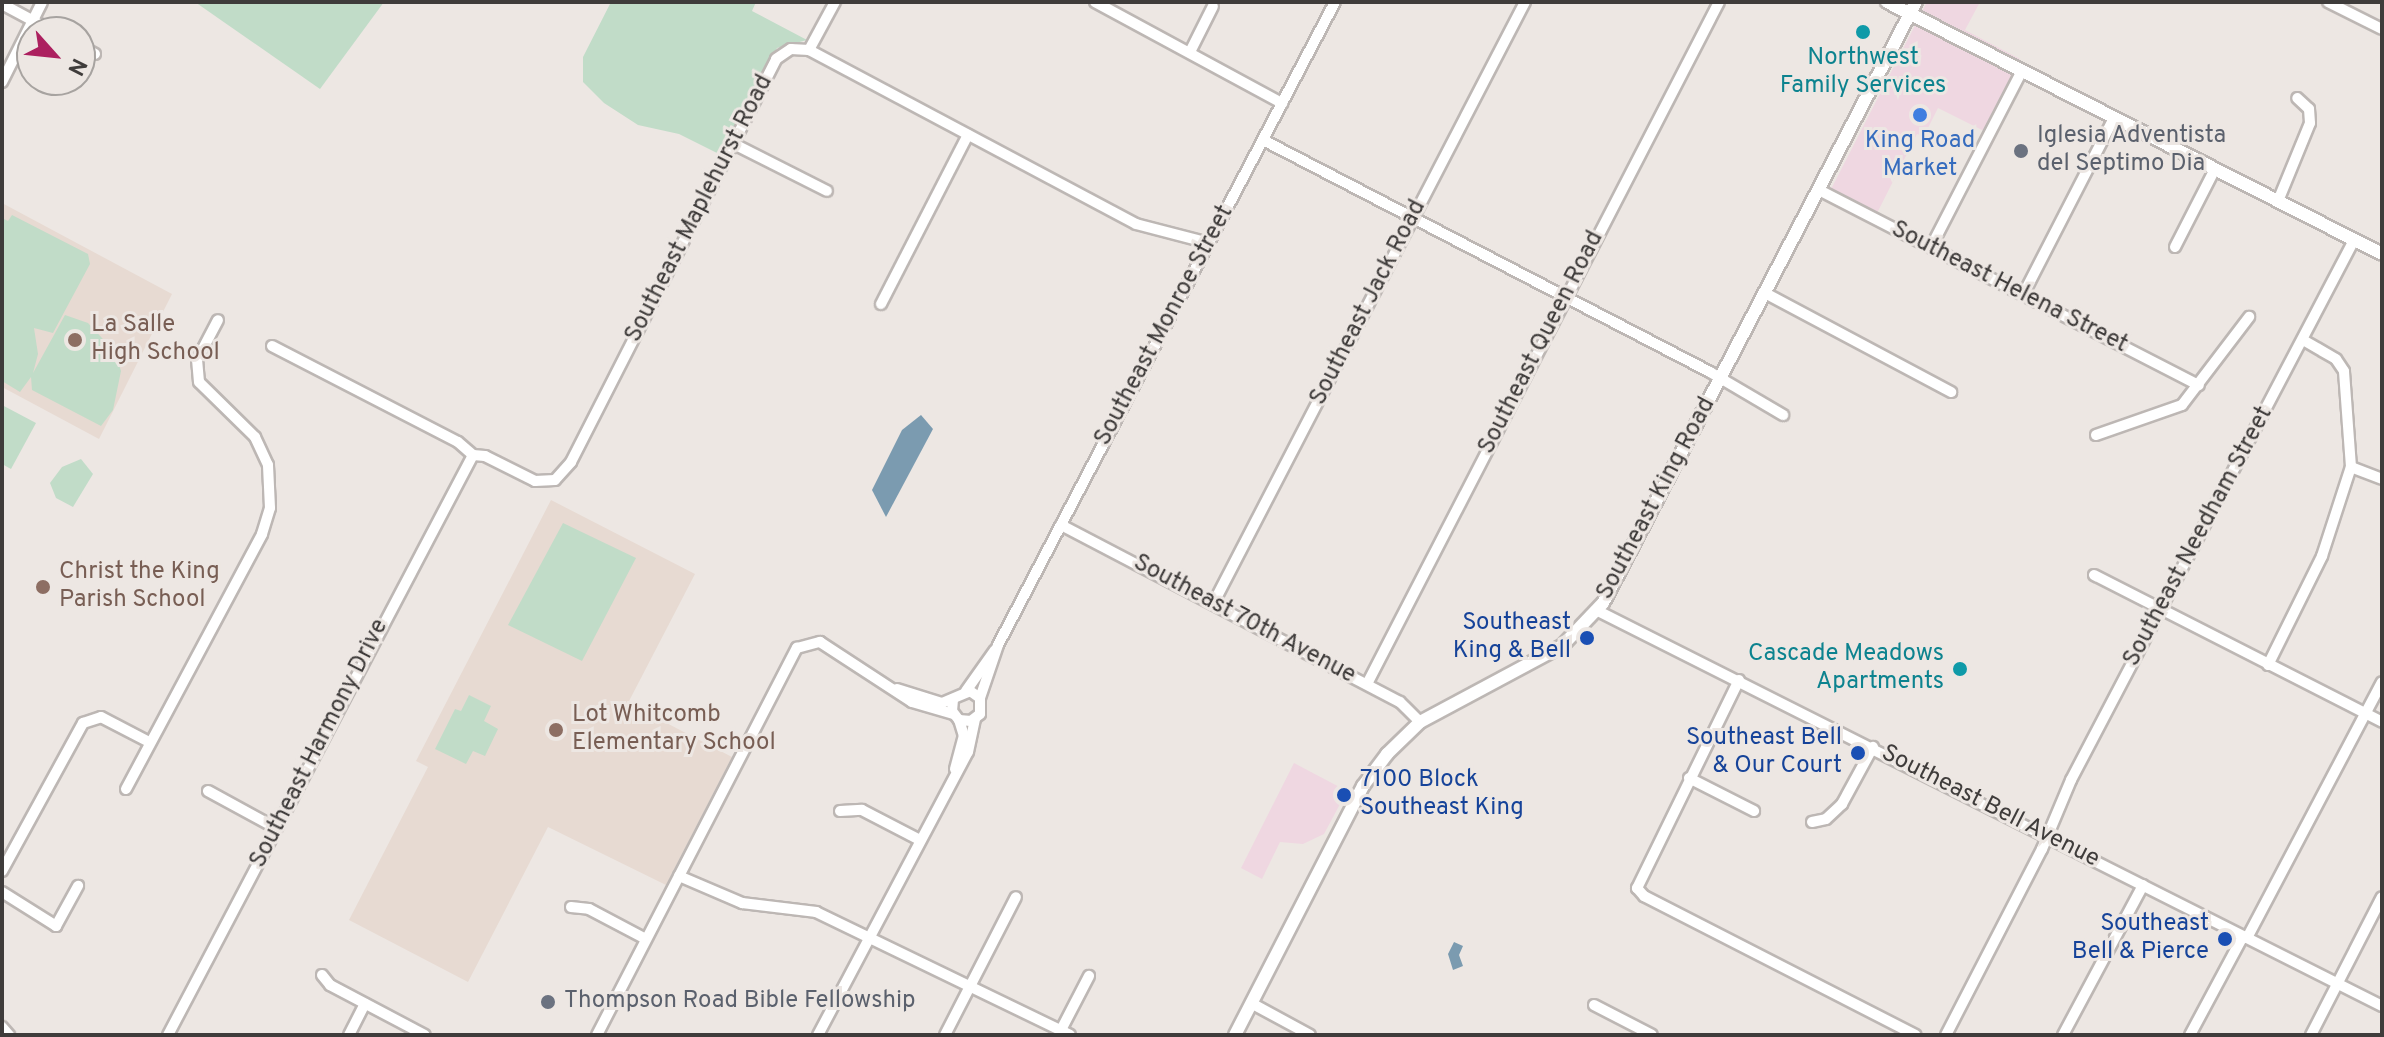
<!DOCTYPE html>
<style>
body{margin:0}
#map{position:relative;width:2384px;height:1037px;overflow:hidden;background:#ede7e3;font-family:Overpass,sans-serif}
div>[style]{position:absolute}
.commercial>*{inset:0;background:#efd7e1}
.built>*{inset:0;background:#e7dad2}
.green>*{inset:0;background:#c1dcc8}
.water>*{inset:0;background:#7b9bb0}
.roads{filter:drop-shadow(2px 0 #bdb7b4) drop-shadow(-2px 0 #bdb7b4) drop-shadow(0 2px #bdb7b4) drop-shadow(0 -2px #bdb7b4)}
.minor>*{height:10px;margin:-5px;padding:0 5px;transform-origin:5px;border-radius:5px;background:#fff}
.major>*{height:12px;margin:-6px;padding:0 6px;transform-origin:6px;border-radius:6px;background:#fff}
.dots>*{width:22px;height:22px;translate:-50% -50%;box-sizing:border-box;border:4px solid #ede7e3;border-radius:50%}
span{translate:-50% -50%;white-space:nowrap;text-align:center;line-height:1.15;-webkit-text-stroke:6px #ede7e3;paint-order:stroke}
.culture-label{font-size:24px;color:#0d838f}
.right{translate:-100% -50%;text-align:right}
.worship-label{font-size:24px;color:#5b616d}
.left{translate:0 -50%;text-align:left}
.shop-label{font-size:24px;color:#366cbe}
.street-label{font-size:24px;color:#3f3c3b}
.education-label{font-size:24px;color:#785e54}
.transit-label{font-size:24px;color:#164399}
.frame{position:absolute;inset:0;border:4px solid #3f3c3b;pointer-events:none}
.north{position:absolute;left:16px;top:16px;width:80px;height:80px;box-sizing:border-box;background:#ede7e3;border:2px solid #a7a3a0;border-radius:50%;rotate:117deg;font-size:22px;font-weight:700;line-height:32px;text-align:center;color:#3f3c3b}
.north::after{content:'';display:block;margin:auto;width:28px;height:36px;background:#ac205f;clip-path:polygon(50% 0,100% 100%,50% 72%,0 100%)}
</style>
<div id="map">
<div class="commercial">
<div style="clip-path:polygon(1927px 2px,1980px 2px,1965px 30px,2020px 59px,1984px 131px,1938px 108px,1924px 136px,1917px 134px,1871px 225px,1825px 201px)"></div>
<div style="clip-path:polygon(1294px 763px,1347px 791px,1324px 834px,1303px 844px,1280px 842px,1262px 879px,1241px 868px)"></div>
</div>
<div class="built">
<div style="clip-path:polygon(2px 203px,172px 294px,99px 439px,2px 387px)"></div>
<div style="clip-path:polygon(551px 500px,695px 574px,628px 703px,732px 757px,666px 885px,548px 827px,468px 982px,349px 920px,428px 767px,416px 761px)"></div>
</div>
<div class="green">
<div style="clip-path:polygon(195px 2px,384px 2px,320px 89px)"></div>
<div style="clip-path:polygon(611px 2px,756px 2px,752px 11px,807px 40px,777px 48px,721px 155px,679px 134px,638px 125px,604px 103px,583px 82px,583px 57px)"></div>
<div style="clip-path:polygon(12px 215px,88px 254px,90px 264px,53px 333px,34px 328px,38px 354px,33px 373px,65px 315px,88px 323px,115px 352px,121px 371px,113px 410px,101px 426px,32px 390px,31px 377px,20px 392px,2px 381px,2px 218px,8px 221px)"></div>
<div style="clip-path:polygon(2px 405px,36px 423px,11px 469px,2px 464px)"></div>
<div style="clip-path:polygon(81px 459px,93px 474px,73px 507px,56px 498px,50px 483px,62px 467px)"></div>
<div style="clip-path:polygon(563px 523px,636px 558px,582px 661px,508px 625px)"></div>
<div style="clip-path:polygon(469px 695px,491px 706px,484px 721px,498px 729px,485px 756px,473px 751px,466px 764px,435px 749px,455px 709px,461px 711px)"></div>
</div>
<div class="water">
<div style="clip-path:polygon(921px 415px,933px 429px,886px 517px,872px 490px,902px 430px)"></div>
<div style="clip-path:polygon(1454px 942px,1463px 946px,1459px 955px,1463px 966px,1453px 970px,1448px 954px)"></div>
</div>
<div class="roads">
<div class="minor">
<div style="left:1095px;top:2px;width:213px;rotate:28.4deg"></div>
<div style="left:2328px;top:2px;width:60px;rotate:26.6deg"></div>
<div style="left:2px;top:4px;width:59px;rotate:28.3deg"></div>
<div style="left:80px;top:46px;width:17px;rotate:28deg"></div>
<div style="left:809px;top:50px;width:55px;rotate:-61.6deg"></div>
<div style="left:1190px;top:52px;width:51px;rotate:-63.4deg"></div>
<div style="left:2px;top:82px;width:89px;rotate:-63.4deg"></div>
<div style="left:1263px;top:140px;width:504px;rotate:27.43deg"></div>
<div style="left:1710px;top:372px;width:85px;rotate:30.5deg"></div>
<div style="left:734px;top:144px;width:104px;rotate:26.8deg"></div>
<div style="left:1819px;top:190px;width:427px;rotate:27.2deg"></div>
<div style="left:2278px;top:201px;width:84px;rotate:-67.7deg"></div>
<div style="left:2310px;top:123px;width:14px;rotate:-94deg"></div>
<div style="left:2309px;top:109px;width:16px;rotate:-137deg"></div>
<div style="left:1931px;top:247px;width:198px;rotate:-62.7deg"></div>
<div style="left:2175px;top:247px;width:88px;rotate:-62.9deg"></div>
<div style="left:1765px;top:293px;width:211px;rotate:28deg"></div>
<div style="left:2023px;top:295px;width:199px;rotate:-62.8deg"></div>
<div style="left:881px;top:304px;width:190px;rotate:-62.8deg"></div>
<div style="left:272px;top:346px;width:209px;rotate:27.3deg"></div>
<div style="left:458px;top:442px;width:20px;rotate:41deg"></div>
<div style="left:473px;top:455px;width:12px;rotate:5deg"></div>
<div style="left:485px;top:456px;width:56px;rotate:26.6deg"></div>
<div style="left:535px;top:481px;width:20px;rotate:-3deg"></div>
<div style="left:555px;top:480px;width:24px;rotate:-48deg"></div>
<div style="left:571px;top:462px;width:452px;rotate:-63deg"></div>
<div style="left:776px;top:59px;width:18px;rotate:-34deg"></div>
<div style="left:791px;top:49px;width:18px;rotate:3deg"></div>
<div style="left:809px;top:50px;width:370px;rotate:28deg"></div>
<div style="left:1136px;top:224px;width:75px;rotate:14.6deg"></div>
<div style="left:2096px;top:435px;width:91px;rotate:-19.2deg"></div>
<div style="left:2182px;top:405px;width:111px;rotate:-52.7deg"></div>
<div style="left:2351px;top:467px;width:33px;rotate:21deg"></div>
<div style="left:1061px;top:525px;width:382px;rotate:27.6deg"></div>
<div style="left:1400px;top:702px;width:28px;rotate:45deg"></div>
<div style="left:2094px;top:575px;width:323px;rotate:27deg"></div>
<div style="left:1213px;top:604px;width:678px;rotate:-62.6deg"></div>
<div style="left:1598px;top:611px;width:878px;rotate:26.74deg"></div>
<div style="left:2268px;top:665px;width:122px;rotate:-63.6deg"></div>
<div style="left:2322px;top:556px;width:94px;rotate:-72deg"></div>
<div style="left:2351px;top:467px;width:96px;rotate:-94.2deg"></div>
<div style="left:2344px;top:371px;width:14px;rotate:-124deg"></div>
<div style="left:2336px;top:359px;width:38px;rotate:-150deg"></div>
<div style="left:1739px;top:680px;width:232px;rotate:116.1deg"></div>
<div style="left:1637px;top:888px;width:11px;rotate:49deg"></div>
<div style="left:1644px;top:896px;width:305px;rotate:27.1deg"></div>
<div style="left:1367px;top:684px;width:767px;rotate:-62.7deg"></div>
<div style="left:897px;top:689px;width:47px;rotate:17.3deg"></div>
<div style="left:942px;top:703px;width:30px;rotate:-23deg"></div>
<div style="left:970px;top:691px;width:12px;rotate:35deg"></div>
<div style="left:980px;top:698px;width:16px;rotate:90deg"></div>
<div style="left:980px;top:714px;width:11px;rotate:142deg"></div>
<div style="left:971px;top:721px;width:12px;rotate:-175deg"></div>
<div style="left:959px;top:720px;width:11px;rotate:-128deg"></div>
<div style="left:952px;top:711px;width:12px;rotate:-85deg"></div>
<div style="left:966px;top:691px;width:50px;rotate:-54.7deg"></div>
<div style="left:980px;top:698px;width:56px;rotate:-71.2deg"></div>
<div style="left:998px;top:645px;width:726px;rotate:-62.34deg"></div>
<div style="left:955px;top:769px;width:34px;rotate:-75deg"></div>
<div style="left:964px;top:736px;width:17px;rotate:-107deg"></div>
<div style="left:1689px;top:778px;width:73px;rotate:26.9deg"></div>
<div style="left:126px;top:789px;width:289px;rotate:-61.9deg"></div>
<div style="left:262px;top:534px;width:27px;rotate:-73deg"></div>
<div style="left:270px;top:508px;width:43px;rotate:-92.7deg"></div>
<div style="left:268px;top:465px;width:31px;rotate:-115deg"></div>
<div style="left:255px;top:437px;width:78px;rotate:-135.5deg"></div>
<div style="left:199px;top:382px;width:22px;rotate:-95deg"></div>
<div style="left:197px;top:360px;width:45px;rotate:-62.3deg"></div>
<div style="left:208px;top:791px;width:77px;rotate:28.6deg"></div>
<div style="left:840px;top:811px;width:22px;rotate:-3deg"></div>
<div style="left:862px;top:810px;width:63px;rotate:27.4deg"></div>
<div style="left:1812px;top:822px;width:14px;rotate:-12deg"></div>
<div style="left:1826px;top:819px;width:22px;rotate:-43deg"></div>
<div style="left:1842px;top:804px;width:65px;rotate:-61.5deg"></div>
<div style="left:2px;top:871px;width:169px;rotate:-61.3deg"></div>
<div style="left:83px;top:723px;width:19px;rotate:-18deg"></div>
<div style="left:101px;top:717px;width:54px;rotate:27.5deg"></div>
<div style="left:679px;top:876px;width:69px;rotate:23.2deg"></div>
<div style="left:742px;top:903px;width:75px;rotate:6.9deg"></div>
<div style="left:816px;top:912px;width:282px;rotate:25.8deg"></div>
<div style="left:2px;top:892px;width:64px;rotate:32.2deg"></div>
<div style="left:56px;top:926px;width:46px;rotate:-61.2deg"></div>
<div style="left:571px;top:907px;width:18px;rotate:6deg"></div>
<div style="left:589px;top:909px;width:64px;rotate:27.8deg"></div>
<div style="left:2247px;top:938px;width:289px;rotate:-62.2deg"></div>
<div style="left:322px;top:975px;width:13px;rotate:51deg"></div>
<div style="left:330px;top:985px;width:107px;rotate:27.8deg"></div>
<div style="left:1251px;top:1003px;width:67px;rotate:28.5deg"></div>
<div style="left:1594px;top:1005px;width:65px;rotate:27.3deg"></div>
<div style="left:2px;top:1027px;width:11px;rotate:49deg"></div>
<div style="left:1061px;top:1030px;width:61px;rotate:-62.6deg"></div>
<div style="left:168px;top:1035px;width:655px;rotate:-62.26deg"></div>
<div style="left:349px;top:1035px;width:35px;rotate:-63deg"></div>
<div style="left:597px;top:1035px;width:436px;rotate:-62.7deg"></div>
<div style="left:797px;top:648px;width:24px;rotate:-15deg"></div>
<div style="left:820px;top:642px;width:110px;rotate:33.1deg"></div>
<div style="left:912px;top:702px;width:43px;rotate:16.3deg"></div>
<div style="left:818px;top:1035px;width:320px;rotate:-62.1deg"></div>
<div style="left:968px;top:752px;width:33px;rotate:-78deg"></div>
<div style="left:945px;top:1035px;width:155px;rotate:-62.8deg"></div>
<div style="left:1946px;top:1035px;width:209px;rotate:-62.7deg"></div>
<div style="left:2042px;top:849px;width:75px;rotate:-67.2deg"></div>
<div style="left:2071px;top:780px;width:610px;rotate:-62.34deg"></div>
<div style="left:2063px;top:1035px;width:170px;rotate:-61.9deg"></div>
<div style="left:2190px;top:1035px;width:112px;rotate:-61.8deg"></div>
<div style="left:2311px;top:1035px;width:155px;rotate:-62.8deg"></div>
</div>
<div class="major">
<div style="left:1887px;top:2px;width:555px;rotate:26.98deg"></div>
<div style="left:1235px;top:1035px;width:280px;rotate:-62.8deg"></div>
<div style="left:1363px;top:786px;width:40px;rotate:-53deg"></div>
<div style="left:1387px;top:754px;width:46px;rotate:-44.1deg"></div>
<div style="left:1420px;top:722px;width:161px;rotate:-28.2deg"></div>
<div style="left:1562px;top:646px;width:59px;rotate:-46.4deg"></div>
<div style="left:1603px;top:603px;width:678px;rotate:-62.49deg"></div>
</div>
</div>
<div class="dots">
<div style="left:1863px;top:32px;background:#0f9aa8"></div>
<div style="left:1920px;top:115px;background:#3f7fe0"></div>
<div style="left:2021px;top:151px;background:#6b7280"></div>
<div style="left:75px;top:340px;background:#8d6e63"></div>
<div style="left:43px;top:587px;background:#8d6e63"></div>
<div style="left:1587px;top:638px;background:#1a4fb4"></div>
<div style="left:1960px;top:669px;background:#0f9aa8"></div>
<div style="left:556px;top:730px;background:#8d6e63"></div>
<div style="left:1858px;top:753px;background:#1a4fb4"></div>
<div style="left:1344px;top:795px;background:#1a4fb4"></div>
<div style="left:2225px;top:939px;background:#1a4fb4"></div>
<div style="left:548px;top:1002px;background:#6b7280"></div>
</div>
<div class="culture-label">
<span style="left:1863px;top:73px">Northwest<br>Family Services</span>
<span class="right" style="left:1944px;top:669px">Cascade Meadows<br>Apartments</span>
</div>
<div class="worship-label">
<span class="left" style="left:2037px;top:151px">Iglesia Adventista<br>del Septimo Dia</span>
<span class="left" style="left:564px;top:1002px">Thompson Road Bible Fellowship</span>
</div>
<div class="shop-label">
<span style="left:1920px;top:156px">King Road<br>Market</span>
</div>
<div class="street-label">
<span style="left:700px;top:209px;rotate:-63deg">Southeast Maplehurst Road</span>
<span style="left:2009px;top:288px;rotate:27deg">Southeast Helena Street</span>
<span style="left:1369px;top:303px;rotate:-63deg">Southeast Jack Road</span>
<span style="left:1165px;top:326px;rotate:-62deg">Southeast Monroe Street</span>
<span style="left:1542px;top:343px;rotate:-63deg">Southeast Queen Road</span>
<span style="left:1657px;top:499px;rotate:-62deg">Southeast King Road</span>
<span style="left:2199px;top:537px;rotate:-62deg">Southeast Needham Street</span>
<span style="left:1244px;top:620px;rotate:28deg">Southeast 70th Avenue</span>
<span style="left:320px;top:744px;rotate:-63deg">Southeast Harmony Drive</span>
<span style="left:1990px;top:807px;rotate:27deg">Southeast Bell Avenue</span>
</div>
<div class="education-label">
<span class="left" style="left:91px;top:340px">La Salle<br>High School</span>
<span class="left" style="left:59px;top:587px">Christ the King<br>Parish School</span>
<span class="left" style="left:572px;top:730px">Lot Whitcomb<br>Elementary School</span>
</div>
<div class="transit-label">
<span class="right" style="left:1571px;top:638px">Southeast<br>King &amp; Bell</span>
<span class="right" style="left:1842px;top:753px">Southeast Bell<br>&amp; Our Court</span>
<span class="left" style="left:1360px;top:795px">7100 Block<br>Southeast King</span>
<span class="right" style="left:2209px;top:939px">Southeast<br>Bell &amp; Pierce</span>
</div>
<div class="frame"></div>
<div class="north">N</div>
</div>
